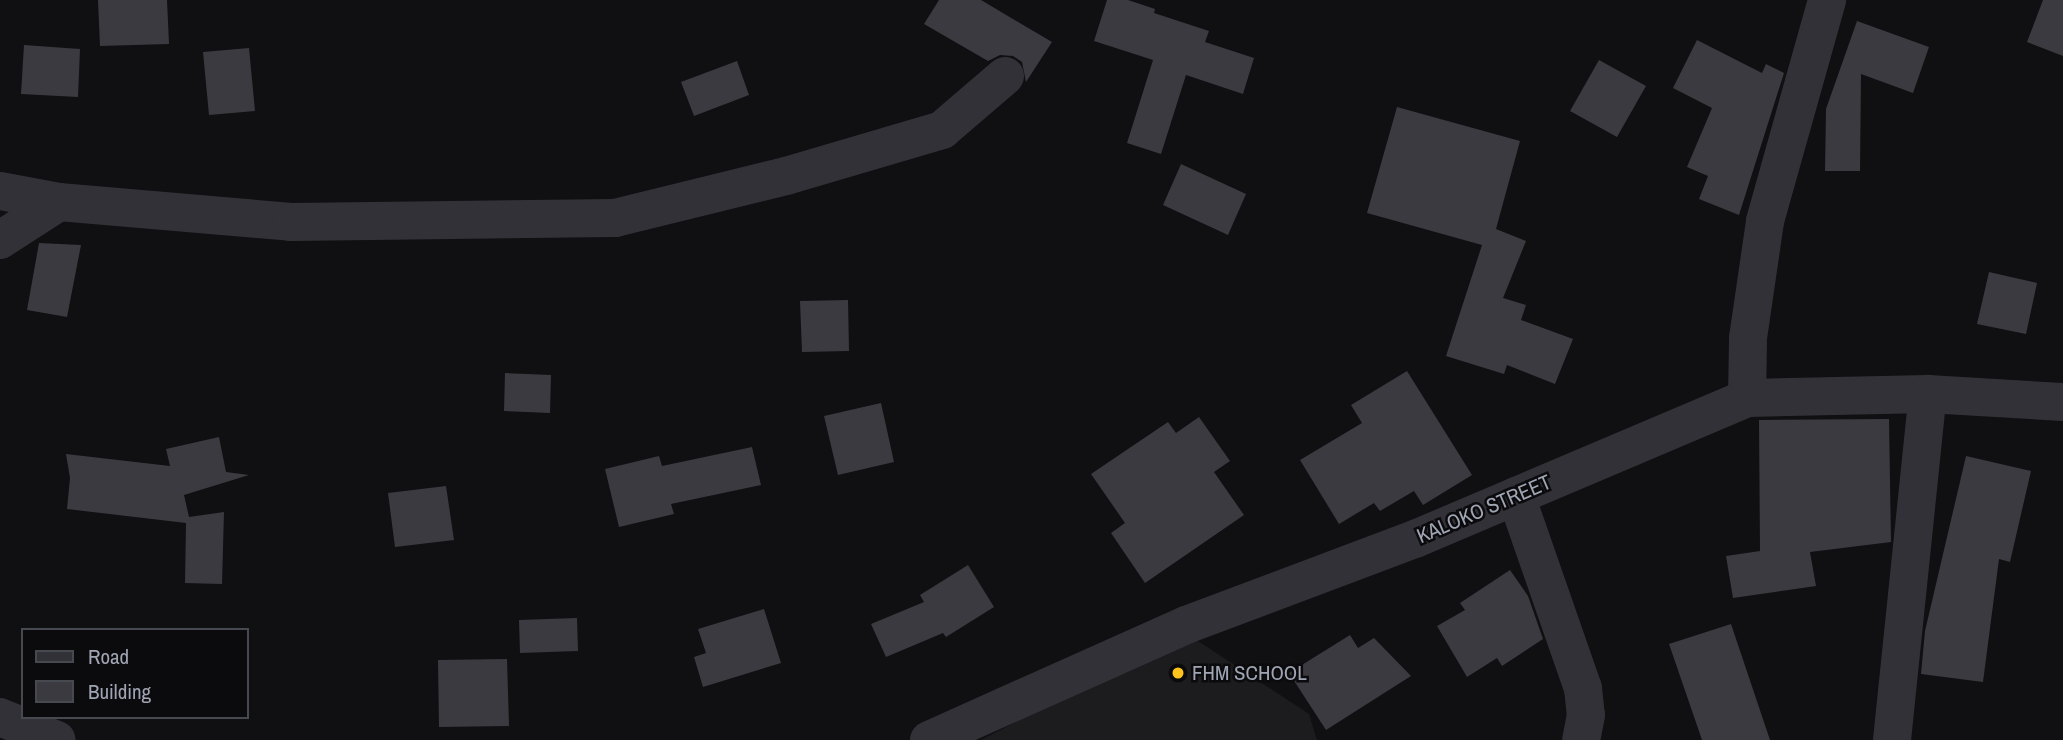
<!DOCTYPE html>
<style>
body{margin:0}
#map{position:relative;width:2063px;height:740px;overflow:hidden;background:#101012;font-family:"Archivo Narrow",sans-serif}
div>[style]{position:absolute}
.built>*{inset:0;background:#1c1c1f}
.building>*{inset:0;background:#3a3a40}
.minor>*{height:38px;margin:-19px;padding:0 19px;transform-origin:19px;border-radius:19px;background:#313137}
.dots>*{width:19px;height:19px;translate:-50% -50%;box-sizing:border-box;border:4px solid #0b0b0d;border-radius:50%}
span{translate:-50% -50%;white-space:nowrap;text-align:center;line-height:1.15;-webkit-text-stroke:5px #0b0b0d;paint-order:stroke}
.street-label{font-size:21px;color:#a0a5b4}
.poi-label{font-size:21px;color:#a0a5b4}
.left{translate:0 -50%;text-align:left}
.legend{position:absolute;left:21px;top:628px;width:228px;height:91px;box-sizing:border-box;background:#0b0b0d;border:2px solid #474950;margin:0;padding:9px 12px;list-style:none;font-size:21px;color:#a0a5b4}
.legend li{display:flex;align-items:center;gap:14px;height:35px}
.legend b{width:35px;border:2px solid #474950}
</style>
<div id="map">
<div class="built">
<div style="clip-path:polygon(1186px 633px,1309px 714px,1317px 740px,981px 740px)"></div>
</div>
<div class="building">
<div style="clip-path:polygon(98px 0,167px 0,169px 44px,100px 46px)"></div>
<div style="clip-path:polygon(939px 0,981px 0,1052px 42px,1026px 82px,1022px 62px,1013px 56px,1000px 55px,988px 61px,924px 24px)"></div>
<div style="clip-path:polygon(1107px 0,1128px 0,1155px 9px,1154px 13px,1209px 31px,1205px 42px,1254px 58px,1243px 94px,1186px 75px,1161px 154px,1127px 143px,1153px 60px,1094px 41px)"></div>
<div style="clip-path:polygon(2043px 0,2063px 0,2063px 56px,2027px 42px)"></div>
<div style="clip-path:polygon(1857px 21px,1929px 47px,1913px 93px,1861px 74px,1860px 171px,1825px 171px,1826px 109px)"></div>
<div style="clip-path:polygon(1697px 40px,1762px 73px,1766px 64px,1784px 73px,1739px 215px,1699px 199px,1708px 176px,1687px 167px,1712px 108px,1673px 88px)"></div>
<div style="clip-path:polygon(24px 45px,80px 49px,78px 97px,21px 94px)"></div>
<div style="clip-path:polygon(249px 48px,255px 111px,209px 115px,203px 52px)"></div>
<div style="clip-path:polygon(1599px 60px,1646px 86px,1617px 137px,1570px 111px)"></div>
<div style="clip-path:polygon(737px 61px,749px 95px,694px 116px,681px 82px)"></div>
<div style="clip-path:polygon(1397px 107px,1520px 141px,1496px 229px,1526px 241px,1503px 298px,1526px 305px,1521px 320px,1573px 339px,1555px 384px,1507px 365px,1504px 374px,1446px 356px,1482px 245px,1367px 213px)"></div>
<div style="clip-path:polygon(1181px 164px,1246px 194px,1228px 235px,1163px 205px)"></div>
<div style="clip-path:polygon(39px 243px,81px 245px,67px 317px,27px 310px)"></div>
<div style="clip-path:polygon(1989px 272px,2037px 283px,2026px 334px,1977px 324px)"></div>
<div style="clip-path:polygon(848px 300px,849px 351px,802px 352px,800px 301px)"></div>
<div style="clip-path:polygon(1407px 371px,1472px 475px,1423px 505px,1414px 491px,1380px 511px,1374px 503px,1339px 524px,1300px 460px,1362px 423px,1351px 405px)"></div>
<div style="clip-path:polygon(505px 373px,551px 375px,550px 413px,504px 411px)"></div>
<div style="clip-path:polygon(881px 403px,894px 462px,838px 475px,824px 416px)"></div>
<div style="clip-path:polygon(1199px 417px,1230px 461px,1214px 472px,1244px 515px,1145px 583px,1111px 533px,1125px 523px,1091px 474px,1168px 422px,1176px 433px)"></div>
<div style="clip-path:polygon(1889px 419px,1891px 542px,1810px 552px,1816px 586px,1733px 598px,1726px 556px,1760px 551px,1759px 420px)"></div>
<div style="clip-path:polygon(219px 437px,226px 472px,249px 475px,184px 495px,189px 517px,224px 512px,222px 584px,185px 583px,186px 523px,67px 509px,70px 478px,66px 454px,170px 466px,166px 449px)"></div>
<div style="clip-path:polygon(752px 447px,761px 485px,671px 504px,674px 514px,619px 527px,605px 469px,659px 456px,662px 466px)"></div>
<div style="clip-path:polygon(1966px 456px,2031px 471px,2010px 562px,1999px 559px,1983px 682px,1921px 674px,1925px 631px)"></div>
<div style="clip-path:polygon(446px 486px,454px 540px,395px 547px,388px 493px)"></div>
<div style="clip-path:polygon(968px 565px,994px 607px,946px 637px,943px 633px,886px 657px,871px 624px,924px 602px,920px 595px)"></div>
<div style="clip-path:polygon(1510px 570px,1528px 596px,1543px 639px,1502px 666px,1497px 658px,1467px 677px,1437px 626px,1465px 610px,1460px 603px)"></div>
<div style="clip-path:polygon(764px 609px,781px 663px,703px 687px,694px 657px,706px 653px,698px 629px)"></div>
<div style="clip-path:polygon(577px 618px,578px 651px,520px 653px,519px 620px)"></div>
<div style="clip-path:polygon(1731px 624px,1770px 740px,1702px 740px,1669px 644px)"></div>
<div style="clip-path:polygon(1350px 635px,1358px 648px,1374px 638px,1411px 676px,1326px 730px,1289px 673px)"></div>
<div style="clip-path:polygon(507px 659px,509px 726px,439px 727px,438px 660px)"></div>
</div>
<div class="minor">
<div style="left:0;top:191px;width:60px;rotate:10.6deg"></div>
<div style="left:59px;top:202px;width:233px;rotate:4.9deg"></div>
<div style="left:291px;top:222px;width:324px;rotate:-0.7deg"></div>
<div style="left:615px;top:218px;width:176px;rotate:-13.8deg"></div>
<div style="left:786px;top:176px;width:163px;rotate:-16.4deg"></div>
<div style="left:942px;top:130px;width:83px;rotate:-40.6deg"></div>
<div style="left:0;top:240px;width:70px;rotate:-32.8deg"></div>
<div style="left:1747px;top:398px;width:60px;rotate:-89deg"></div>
<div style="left:1748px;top:338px;width:118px;rotate:-81.7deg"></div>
<div style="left:1765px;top:221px;width:230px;rotate:-74.3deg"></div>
<div style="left:1516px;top:496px;width:203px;rotate:70.8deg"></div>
<div style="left:1583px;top:688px;width:27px;rotate:84deg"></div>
<div style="left:1586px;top:715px;width:25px;rotate:101deg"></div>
<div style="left:0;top:717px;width:61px;rotate:22deg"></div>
<div style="left:929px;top:740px;width:282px;rotate:-24.1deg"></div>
<div style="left:1186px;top:625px;width:245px;rotate:-20.6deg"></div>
<div style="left:1415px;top:539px;width:361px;rotate:-23deg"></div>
<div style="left:1747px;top:398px;width:181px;rotate:-1.3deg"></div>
<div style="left:1928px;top:394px;width:135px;rotate:3.4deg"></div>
<div style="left:1892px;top:740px;width:348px;rotate:-84.1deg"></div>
</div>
<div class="dots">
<div style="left:1178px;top:673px;background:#ffc31b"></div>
</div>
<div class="street-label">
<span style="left:1484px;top:509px;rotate:-23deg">KALOKO STREET</span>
</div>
<div class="poi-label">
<span class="left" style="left:1192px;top:673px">FHM SCHOOL</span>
</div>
<ul class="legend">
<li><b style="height:9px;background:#313137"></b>Road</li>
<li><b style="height:19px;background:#3a3a40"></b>Building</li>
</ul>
</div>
